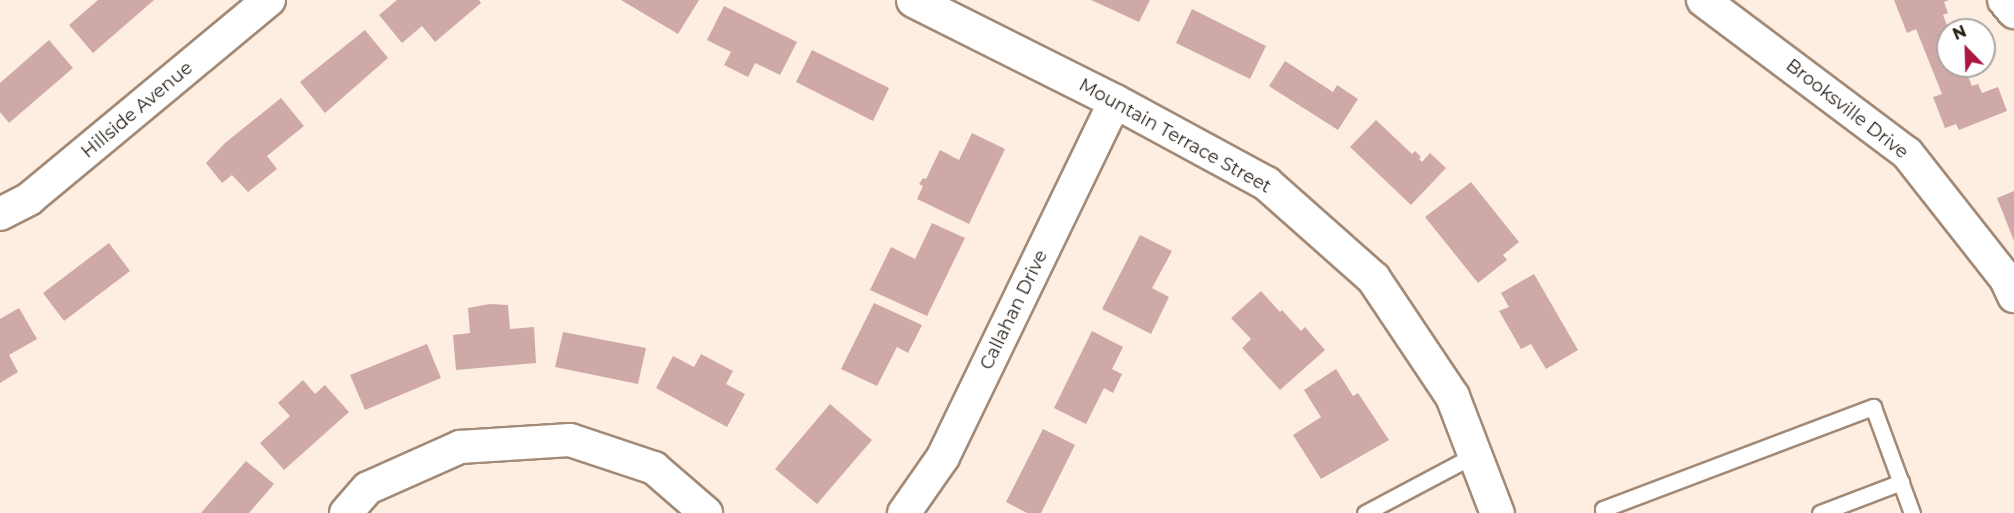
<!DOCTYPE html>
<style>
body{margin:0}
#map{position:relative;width:2014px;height:513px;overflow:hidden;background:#feeee2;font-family:Montserrat,sans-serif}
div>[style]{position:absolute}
.building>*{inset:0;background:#cfa9a7}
.roads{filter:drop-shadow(2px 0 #a28a77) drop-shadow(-2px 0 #a28a77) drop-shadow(0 2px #a28a77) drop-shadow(0 -2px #a28a77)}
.service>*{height:15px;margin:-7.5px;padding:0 7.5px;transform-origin:7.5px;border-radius:7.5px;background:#fff}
.minor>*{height:32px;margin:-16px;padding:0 16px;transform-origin:16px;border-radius:16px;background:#fff}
.tertiary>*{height:33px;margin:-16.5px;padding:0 16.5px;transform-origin:16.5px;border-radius:16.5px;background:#fff}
span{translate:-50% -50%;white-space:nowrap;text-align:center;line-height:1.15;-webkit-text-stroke:5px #fff;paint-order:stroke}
.street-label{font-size:18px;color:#281f17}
.north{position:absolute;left:1936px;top:18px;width:60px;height:60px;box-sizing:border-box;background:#fff;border:2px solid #a9a5a2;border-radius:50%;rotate:337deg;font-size:16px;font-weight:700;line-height:24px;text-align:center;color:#281f17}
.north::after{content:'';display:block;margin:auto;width:21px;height:27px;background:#ac1740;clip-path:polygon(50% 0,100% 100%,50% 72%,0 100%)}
</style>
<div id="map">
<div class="building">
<div style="clip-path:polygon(98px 0,154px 0,93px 53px,69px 25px)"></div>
<div style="clip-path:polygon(397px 0,479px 0,481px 3px,435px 42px,422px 26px,402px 43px,379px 15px)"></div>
<div style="clip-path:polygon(621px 0,699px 0,678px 34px)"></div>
<div style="clip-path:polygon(1091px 0,1150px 0,1139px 22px)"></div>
<div style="clip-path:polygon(1894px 0,1949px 0,1944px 2px,1948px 13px,1943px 15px,1949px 30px,1948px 66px,1964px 66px,1972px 86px,1978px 84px,1982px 93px,1998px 87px,2007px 111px,1959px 130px,1956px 124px,1945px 128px,1933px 97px,1942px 94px,1916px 29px,1907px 33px)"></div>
<div style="clip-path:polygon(724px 6px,797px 42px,780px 75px,755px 63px,748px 77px,724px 65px,731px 52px,707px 40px)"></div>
<div style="clip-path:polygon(1192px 9px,1266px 46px,1250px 79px,1176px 43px)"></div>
<div style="clip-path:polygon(365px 30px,388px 58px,325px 113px,300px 82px)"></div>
<div style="clip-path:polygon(49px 40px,73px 68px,9px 123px,0 112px,0 83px)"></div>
<div style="clip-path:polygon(812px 50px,889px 88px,873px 121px,796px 82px)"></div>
<div style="clip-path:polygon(1285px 61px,1333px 92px,1337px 85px,1358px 99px,1338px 130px,1269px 86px)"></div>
<div style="clip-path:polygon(281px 98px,304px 126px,267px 156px,277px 169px,248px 192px,232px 175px,222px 183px,206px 163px,225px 143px)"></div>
<div style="clip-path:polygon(1376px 120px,1412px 154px,1415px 151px,1421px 157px,1419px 159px,1422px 162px,1430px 153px,1446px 168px,1411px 205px,1350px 147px)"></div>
<div style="clip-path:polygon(972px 133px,1005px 149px,969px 224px,917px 199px,923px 186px,919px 184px,923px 178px,926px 179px,940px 150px,959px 160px)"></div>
<div style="clip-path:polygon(1471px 182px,1519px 242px,1503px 255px,1507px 260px,1478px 283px,1425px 217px)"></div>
<div style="clip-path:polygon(2014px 191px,2014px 241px,1997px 198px)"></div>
<div style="clip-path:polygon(932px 223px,965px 238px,927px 316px,870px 290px,891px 247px,915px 259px)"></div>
<div style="clip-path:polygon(1140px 235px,1172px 251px,1152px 288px,1169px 297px,1151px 334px,1102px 309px)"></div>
<div style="clip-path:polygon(109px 243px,130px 271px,64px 321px,43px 293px)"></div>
<div style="clip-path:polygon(1534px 274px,1578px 350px,1546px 369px,1531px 344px,1521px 349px,1499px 311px,1509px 307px,1501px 293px)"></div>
<div style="clip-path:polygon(1261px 291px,1280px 312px,1282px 310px,1301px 331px,1305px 327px,1325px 350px,1280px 390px,1242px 348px,1251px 339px,1231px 318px)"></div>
<div style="clip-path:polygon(874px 303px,922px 325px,908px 353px,897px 347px,877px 386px,841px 369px)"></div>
<div style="clip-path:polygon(490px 304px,508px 305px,510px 329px,534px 327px,536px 363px,456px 370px,453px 335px,470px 333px,468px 308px)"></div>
<div style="clip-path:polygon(19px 308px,37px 339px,9px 355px,18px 372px,0 383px,0 319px)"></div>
<div style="clip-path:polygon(1092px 331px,1123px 347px,1112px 369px,1122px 374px,1113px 393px,1104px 388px,1086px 424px,1054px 408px)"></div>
<div style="clip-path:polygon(563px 332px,646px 348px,638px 384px,555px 367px)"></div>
<div style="clip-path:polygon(427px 344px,441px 378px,365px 410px,350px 375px)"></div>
<div style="clip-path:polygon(701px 354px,733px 371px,726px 384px,745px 394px,727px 427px,656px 388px,673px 356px,694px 367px)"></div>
<div style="clip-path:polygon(1336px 369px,1353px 396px,1358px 393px,1389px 440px,1321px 479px,1293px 435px,1321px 417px,1304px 390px)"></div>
<div style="clip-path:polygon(303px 380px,315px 394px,325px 385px,349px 412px,284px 470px,260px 443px,290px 416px,278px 403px)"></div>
<div style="clip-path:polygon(830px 404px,872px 440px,817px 504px,775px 469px)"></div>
<div style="clip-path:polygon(1043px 429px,1075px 445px,1041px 513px,1027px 513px,1006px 502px)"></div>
<div style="clip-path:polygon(246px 461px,274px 484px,249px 513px,201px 513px)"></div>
</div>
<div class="roads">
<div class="service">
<div style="left:1365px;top:513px;width:123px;rotate:-28deg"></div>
<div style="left:1604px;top:513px;width:4px;rotate:-104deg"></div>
<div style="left:1603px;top:509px;width:289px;rotate:-20.7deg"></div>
<div style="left:1873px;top:407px;width:113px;rotate:69.8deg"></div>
<div style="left:1820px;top:513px;width:87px;rotate:-20.9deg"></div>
</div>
<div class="minor">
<div style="left:1703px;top:0;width:255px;rotate:36.9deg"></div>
<div style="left:1907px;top:153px;width:160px;rotate:51.8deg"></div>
<div style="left:2006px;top:279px;width:19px;rotate:65deg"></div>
<div style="left:2004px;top:0;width:16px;rotate:50deg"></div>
<div style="left:0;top:214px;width:33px;rotate:-27deg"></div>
<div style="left:29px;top:199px;width:312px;rotate:-39.7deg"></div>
<div style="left:346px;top:513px;width:33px;rotate:-49deg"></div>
<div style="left:368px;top:488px;width:101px;rotate:-24deg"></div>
<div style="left:460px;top:447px;width:110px;rotate:-3.6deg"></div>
<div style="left:570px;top:440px;width:89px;rotate:18.4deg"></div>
<div style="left:654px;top:468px;width:69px;rotate:40.9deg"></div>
<div style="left:904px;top:513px;width:68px;rotate:-55.1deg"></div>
<div style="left:943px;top:457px;width:395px;rotate:-64.2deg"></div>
</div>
<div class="tertiary">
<div style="left:913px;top:0;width:226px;rotate:26.6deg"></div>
<div style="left:1115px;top:101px;width:172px;rotate:28.5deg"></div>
<div style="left:1266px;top:183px;width:143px;rotate:41.6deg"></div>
<div style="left:1373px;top:278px;width:142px;rotate:56.2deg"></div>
<div style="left:1452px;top:396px;width:125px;rotate:69deg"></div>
</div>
</div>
<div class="street-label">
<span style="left:1847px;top:109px;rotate:38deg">Brooksville Drive</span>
<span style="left:137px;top:110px;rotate:-40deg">Hillside Avenue</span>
<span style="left:1175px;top:136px;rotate:29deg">Mountain Terrace Street</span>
<span style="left:1014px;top:310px;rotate:-64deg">Callahan Drive</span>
</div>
<div class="north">N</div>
</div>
